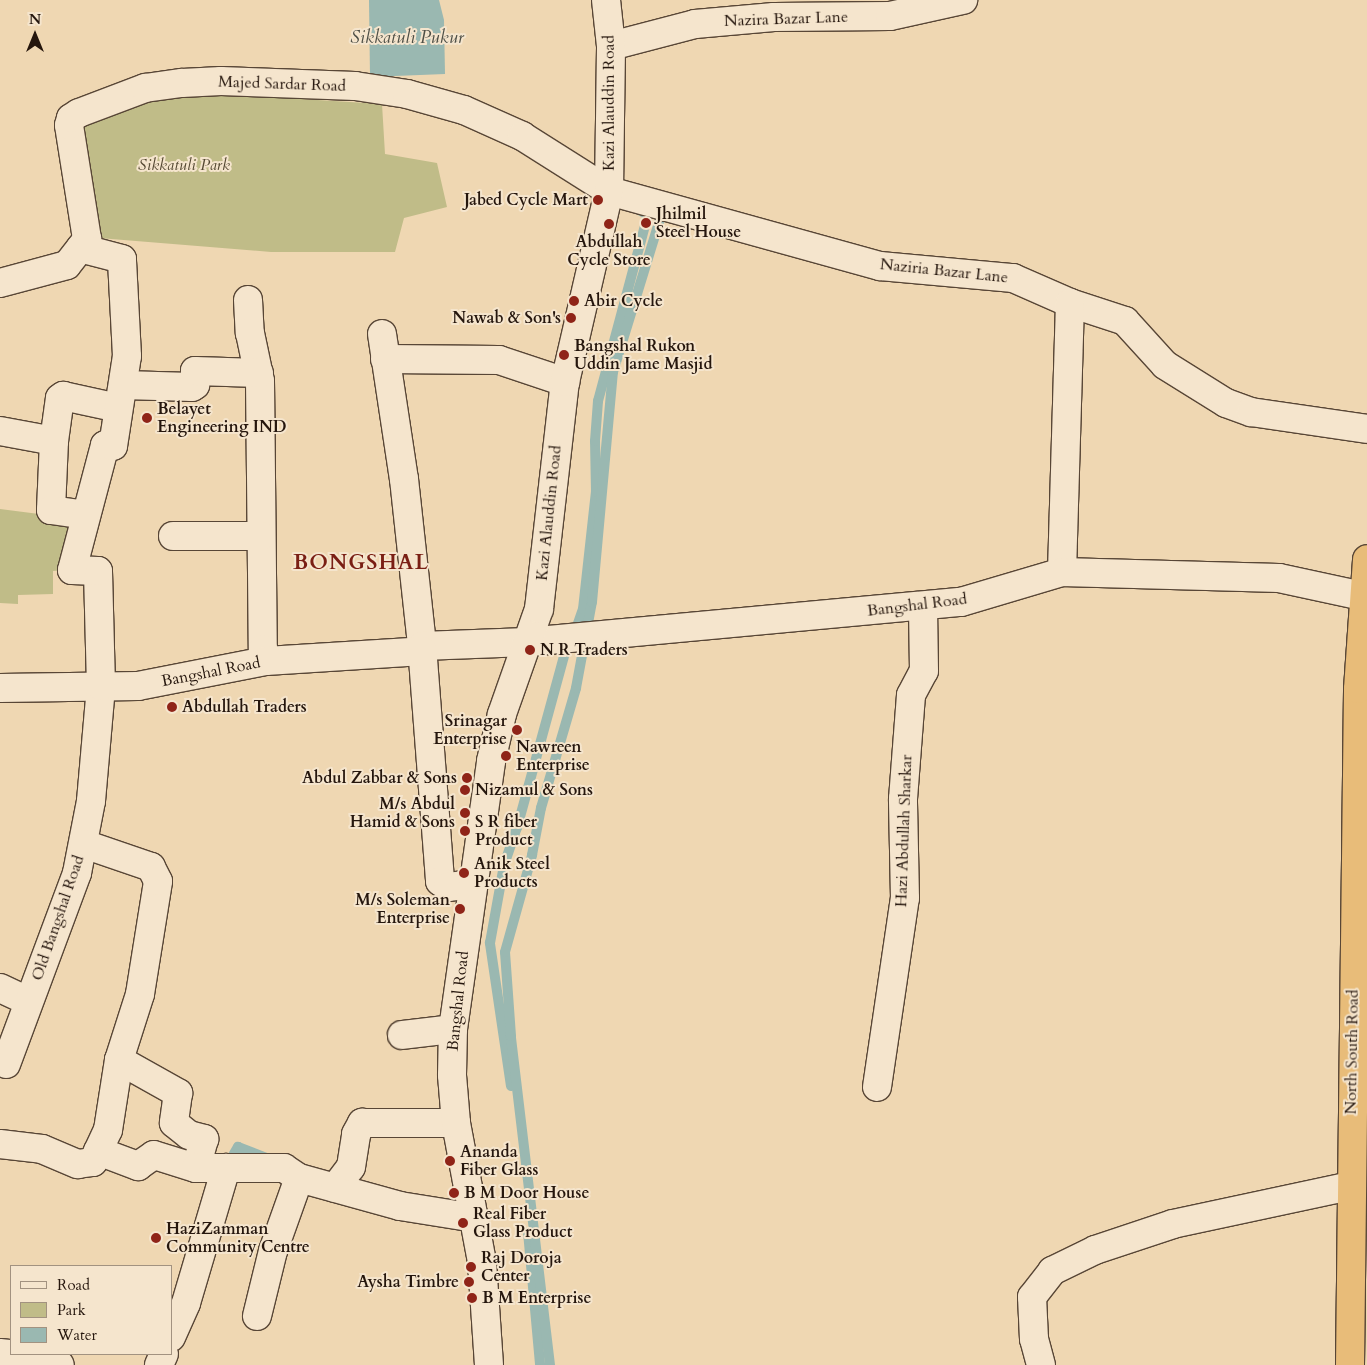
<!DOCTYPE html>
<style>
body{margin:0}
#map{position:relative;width:1367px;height:1365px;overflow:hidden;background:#efd7b2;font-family:Cardo,serif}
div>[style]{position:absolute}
.green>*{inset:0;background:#c0bc88}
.water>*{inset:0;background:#9ab8b1}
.stream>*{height:10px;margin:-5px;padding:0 5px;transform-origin:5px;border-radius:5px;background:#9ab8b1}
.roads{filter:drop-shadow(1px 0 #584636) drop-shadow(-1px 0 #584636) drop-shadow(0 1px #584636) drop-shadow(0 -1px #584636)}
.minor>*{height:28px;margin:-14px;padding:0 14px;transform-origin:14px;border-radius:14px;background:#f5e5cd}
.highway>*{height:28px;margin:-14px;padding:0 14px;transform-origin:14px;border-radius:14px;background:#e8bc79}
.dots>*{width:14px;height:14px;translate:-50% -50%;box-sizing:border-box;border:2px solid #f5e5cd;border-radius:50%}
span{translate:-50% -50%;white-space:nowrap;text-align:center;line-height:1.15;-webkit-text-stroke:4px #f5e5cd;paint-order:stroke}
.street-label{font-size:16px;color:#25160d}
.park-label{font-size:16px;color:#544832;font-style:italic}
.poi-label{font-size:16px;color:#25160d;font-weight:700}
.right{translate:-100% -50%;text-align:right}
.left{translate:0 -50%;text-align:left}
.water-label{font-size:18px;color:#4e4f46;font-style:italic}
.district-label{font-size:21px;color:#7a1f14;font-weight:700;letter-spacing:1px}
.legend{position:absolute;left:10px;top:1265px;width:162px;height:90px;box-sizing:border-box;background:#f5e5cd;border:1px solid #a29280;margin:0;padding:6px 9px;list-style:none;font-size:15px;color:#25160d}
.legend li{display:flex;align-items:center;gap:10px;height:25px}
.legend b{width:25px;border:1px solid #a29280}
.north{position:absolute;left:10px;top:10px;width:50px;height:50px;-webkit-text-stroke:4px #f5e5cd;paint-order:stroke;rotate:0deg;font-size:14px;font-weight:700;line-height:20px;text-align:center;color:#25160d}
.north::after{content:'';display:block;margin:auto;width:18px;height:22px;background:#25160d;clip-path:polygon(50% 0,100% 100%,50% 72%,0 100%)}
</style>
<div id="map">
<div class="green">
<div style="clip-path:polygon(161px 90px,382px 104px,385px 154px,437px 163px,447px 207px,404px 218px,395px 252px,271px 252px,99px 238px,82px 125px)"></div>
<div style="clip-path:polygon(0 509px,78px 519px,67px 570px,53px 571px,53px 594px,18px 595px,18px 604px,0 603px)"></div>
</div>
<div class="water">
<div style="clip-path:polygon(369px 0,439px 0,444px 20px,445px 74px,370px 77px)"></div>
</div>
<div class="stream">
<div style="left:571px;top:633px;width:4px;rotate:-14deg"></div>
<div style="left:575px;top:632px;width:24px;rotate:-71deg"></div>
<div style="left:583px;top:609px;width:118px;rotate:-83.7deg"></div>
<div style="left:596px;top:492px;width:51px;rotate:-91.1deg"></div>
<div style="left:595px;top:441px;width:40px;rotate:-85.7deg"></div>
<div style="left:598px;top:401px;width:193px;rotate:-75deg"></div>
<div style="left:648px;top:215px;width:13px;rotate:-151deg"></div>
<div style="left:511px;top:1086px;width:145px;rotate:-98.4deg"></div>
<div style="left:490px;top:943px;width:79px;rotate:-79.8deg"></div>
<div style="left:504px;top:865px;width:39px;rotate:-71deg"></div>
<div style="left:517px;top:828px;width:190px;rotate:-74.7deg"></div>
<div style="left:228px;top:1164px;width:20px;rotate:-60deg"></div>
<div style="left:238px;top:1147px;width:33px;rotate:21deg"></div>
<div style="left:528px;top:1232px;width:134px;rotate:84.8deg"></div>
<div style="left:550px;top:1365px;width:331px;rotate:-96.8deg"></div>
<div style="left:511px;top:1036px;width:84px;rotate:-94.1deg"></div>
<div style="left:505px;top:952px;width:101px;rotate:-74.4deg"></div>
<div style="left:532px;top:855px;width:48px;rotate:-79.2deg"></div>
<div style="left:541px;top:808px;width:125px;rotate:-73.7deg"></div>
<div style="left:576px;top:688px;width:87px;rotate:-79.5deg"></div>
<div style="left:592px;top:602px;width:231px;rotate:-84.8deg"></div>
<div style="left:613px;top:372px;width:160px;rotate:-72.9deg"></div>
</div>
<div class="roads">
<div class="minor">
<div style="left:611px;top:46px;width:87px;rotate:-14.7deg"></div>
<div style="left:695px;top:24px;width:79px;rotate:-5.1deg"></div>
<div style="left:774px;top:17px;width:116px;rotate:-0.5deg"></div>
<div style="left:890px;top:16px;width:75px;rotate:-12.4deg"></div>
<div style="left:0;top:283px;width:69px;rotate:-15deg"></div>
<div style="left:67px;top:265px;width:33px;rotate:-52deg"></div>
<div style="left:87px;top:239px;width:115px;rotate:-99deg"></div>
<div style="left:69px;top:125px;width:7px;rotate:-74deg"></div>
<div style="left:71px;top:118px;width:9px;rotate:-32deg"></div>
<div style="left:79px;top:113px;width:71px;rotate:-20.7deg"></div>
<div style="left:145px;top:88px;width:37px;rotate:-8deg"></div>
<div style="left:182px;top:83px;width:39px;rotate:-3deg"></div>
<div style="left:221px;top:81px;width:134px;rotate:2.1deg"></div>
<div style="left:355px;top:86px;width:53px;rotate:8.7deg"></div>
<div style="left:407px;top:94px;width:59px;rotate:15.7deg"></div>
<div style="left:464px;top:110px;width:64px;rotate:24.1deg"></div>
<div style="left:522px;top:136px;width:103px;rotate:32.3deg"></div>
<div style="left:609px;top:191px;width:281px;rotate:15.5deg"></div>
<div style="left:880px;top:266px;width:134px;rotate:5.2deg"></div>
<div style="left:1013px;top:278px;width:62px;rotate:23.7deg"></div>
<div style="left:1070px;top:303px;width:58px;rotate:18.1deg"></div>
<div style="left:1125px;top:321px;width:59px;rotate:47.7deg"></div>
<div style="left:1165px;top:365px;width:72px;rotate:31.9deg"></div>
<div style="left:1226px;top:403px;width:27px;rotate:20deg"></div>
<div style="left:1251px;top:412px;width:117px;rotate:8.3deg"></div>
<div style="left:248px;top:300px;width:33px;rotate:87deg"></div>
<div style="left:250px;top:333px;width:49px;rotate:78.2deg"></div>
<div style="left:260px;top:381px;width:268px;rotate:89.4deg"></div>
<div style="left:263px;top:649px;width:12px;rotate:76deg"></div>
<div style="left:382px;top:334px;width:147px;rotate:81.4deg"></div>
<div style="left:404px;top:479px;width:168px;rotate:83.8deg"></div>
<div style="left:422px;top:646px;width:236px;rotate:85.6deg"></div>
<div style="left:440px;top:881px;width:10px;rotate:37deg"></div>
<div style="left:448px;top:887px;width:26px;rotate:-7deg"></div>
<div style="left:385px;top:359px;width:114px;rotate:0.5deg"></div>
<div style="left:499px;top:360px;width:70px;rotate:18.4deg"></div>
<div style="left:123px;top:385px;width:69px;rotate:1.7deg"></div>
<div style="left:192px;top:387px;width:4px;rotate:-34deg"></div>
<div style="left:195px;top:385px;width:14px;rotate:-90deg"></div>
<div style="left:195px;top:371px;width:64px;rotate:1.8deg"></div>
<div style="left:0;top:431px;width:55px;rotate:10.5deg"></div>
<div style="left:54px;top:441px;width:69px;rotate:92.5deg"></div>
<div style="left:51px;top:510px;width:35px;rotate:8deg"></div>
<div style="left:54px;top:441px;width:43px;rotate:-82.1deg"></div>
<div style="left:60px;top:398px;width:4px;rotate:-34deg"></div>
<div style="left:63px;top:396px;width:56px;rotate:12.3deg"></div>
<div style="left:173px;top:536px;width:88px"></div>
<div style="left:1062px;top:572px;width:269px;rotate:-88.3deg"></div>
<div style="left:422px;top:646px;width:105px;rotate:-2.2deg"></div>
<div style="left:527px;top:642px;width:436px;rotate:-5.3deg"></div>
<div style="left:961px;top:602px;width:105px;rotate:-16.5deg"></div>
<div style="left:1062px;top:572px;width:217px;rotate:1.6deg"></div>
<div style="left:1279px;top:578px;width:90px;rotate:12.2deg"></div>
<div style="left:0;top:688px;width:138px;rotate:-0.8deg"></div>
<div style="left:138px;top:686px;width:130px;rotate:-11.1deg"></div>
<div style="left:266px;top:661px;width:157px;rotate:-3.6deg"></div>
<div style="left:0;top:988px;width:31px;rotate:25deg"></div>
<div style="left:402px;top:1035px;width:51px;rotate:-6.7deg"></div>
<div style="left:119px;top:1060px;width:68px;rotate:29.2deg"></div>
<div style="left:178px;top:1093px;width:30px;rotate:98deg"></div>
<div style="left:174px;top:1123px;width:19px;rotate:39deg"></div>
<div style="left:189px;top:1135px;width:16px;rotate:15deg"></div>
<div style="left:204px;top:1139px;width:30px;rotate:105deg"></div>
<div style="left:6px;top:1064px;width:204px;rotate:-69.6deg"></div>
<div style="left:77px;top:873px;width:73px;rotate:-79deg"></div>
<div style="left:91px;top:801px;width:115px;rotate:-85deg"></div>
<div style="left:101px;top:686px;width:115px;rotate:-91.5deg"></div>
<div style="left:98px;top:571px;width:26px;rotate:-178deg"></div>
<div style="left:72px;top:570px;width:129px;rotate:-75.2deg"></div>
<div style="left:105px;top:445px;width:8px;rotate:7deg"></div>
<div style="left:113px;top:446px;width:91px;rotate:-81.2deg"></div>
<div style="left:127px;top:356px;width:97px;rotate:-93deg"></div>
<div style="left:122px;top:259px;width:43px;rotate:-165.3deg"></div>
<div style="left:877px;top:1087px;width:191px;rotate:-81.6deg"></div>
<div style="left:905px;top:898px;width:99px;rotate:-91.2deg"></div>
<div style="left:903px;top:799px;width:104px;rotate:-85.6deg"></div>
<div style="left:911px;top:695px;width:27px;rotate:-62deg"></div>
<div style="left:924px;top:671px;width:65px;rotate:-90.9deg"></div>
<div style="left:0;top:1144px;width:42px;rotate:6.8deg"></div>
<div style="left:42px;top:1149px;width:39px;rotate:23deg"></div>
<div style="left:78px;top:1164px;width:15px;rotate:-8deg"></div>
<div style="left:93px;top:1162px;width:35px;rotate:-65deg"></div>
<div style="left:108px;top:1130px;width:71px;rotate:-81.1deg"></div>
<div style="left:119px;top:1060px;width:69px;rotate:-72.3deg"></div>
<div style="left:140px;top:994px;width:114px;rotate:-80.9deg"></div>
<div style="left:158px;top:881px;width:16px;rotate:-117deg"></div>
<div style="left:151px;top:867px;width:71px;rotate:-161.1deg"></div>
<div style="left:98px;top:1151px;width:43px;rotate:20.6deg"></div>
<div style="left:138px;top:1166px;width:19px;rotate:-35deg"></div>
<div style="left:154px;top:1155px;width:44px;rotate:17.2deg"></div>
<div style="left:196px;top:1168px;width:88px"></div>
<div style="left:284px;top:1168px;width:18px;rotate:34deg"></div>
<div style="left:299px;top:1178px;width:105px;rotate:15.5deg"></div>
<div style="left:400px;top:1206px;width:76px;rotate:9.1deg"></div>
<div style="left:335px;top:1188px;width:26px;rotate:-53deg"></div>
<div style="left:351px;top:1167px;width:33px;rotate:-81deg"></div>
<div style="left:356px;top:1134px;width:13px;rotate:-61deg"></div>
<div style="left:362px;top:1123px;width:94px"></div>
<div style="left:257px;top:1316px;width:67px;rotate:-76.2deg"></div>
<div style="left:273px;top:1251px;width:77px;rotate:-70.4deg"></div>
<div style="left:171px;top:1337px;width:37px;rotate:-66deg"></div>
<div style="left:186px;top:1303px;width:141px;rotate:-73.5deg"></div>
<div style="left:0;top:1353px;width:37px;rotate:6deg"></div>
<div style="left:37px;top:1357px;width:24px;rotate:19deg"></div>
<div style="left:159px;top:1365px;width:12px;rotate:-66deg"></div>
<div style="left:489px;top:1365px;width:103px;rotate:-93.9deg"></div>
<div style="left:482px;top:1262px;width:141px;rotate:-100.6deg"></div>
<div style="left:456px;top:1123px;width:48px;rotate:-94.8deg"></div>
<div style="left:452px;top:1075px;width:46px;rotate:-88.8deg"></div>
<div style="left:453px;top:1029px;width:271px;rotate:-81.9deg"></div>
<div style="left:491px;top:761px;width:48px;rotate:-76.8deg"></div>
<div style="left:502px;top:714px;width:111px;rotate:-70.6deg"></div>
<div style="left:539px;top:609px;width:228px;rotate:-83.5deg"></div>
<div style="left:565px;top:382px;width:196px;rotate:-77deg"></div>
<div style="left:609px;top:191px;width:145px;rotate:-89.2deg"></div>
<div style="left:611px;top:46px;width:46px;rotate:-96.2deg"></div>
<div style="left:1041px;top:1365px;width:27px;rotate:-105deg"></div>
<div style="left:1034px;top:1339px;width:42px;rotate:-92.7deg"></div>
<div style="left:1032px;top:1297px;width:33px;rotate:-52deg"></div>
<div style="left:1052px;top:1271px;width:48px;rotate:-26deg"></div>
<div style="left:1095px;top:1250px;width:82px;rotate:-18.4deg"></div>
<div style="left:1173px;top:1224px;width:181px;rotate:-12.1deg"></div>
</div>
<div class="highway">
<div style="left:1350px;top:1365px;width:676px;rotate:-89.32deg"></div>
<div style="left:1358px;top:689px;width:130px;rotate:-86deg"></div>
</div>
</div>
<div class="dots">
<div style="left:598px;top:200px;background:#8f2418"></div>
<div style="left:646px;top:223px;background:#8f2418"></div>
<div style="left:609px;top:224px;background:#8f2418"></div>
<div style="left:574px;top:301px;background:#8f2418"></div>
<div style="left:571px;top:318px;background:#8f2418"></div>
<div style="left:564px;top:355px;background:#8f2418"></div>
<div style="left:147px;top:418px;background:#8f2418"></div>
<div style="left:530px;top:650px;background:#8f2418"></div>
<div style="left:172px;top:707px;background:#8f2418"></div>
<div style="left:517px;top:730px;background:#8f2418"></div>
<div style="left:506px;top:756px;background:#8f2418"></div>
<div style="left:467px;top:778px;background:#8f2418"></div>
<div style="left:465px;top:790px;background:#8f2418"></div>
<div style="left:465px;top:813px;background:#8f2418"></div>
<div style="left:465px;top:831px;background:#8f2418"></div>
<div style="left:464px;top:873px;background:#8f2418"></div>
<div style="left:460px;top:909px;background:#8f2418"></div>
<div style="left:450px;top:1161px;background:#8f2418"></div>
<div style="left:454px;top:1193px;background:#8f2418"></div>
<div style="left:463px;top:1223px;background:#8f2418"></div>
<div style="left:156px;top:1238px;background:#8f2418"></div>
<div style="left:471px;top:1267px;background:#8f2418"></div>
<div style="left:469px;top:1282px;background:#8f2418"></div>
<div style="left:472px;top:1298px;background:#8f2418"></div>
</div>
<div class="street-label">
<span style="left:786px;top:19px;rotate:-2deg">Nazira Bazar Lane</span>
<span style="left:282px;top:84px;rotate:2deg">Majed Sardar Road</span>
<span style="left:609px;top:103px;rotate:-90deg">Kazi Alauddin Road</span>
<span style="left:944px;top:271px;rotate:6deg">Naziria Bazar Lane</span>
<span style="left:549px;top:513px;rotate:-84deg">Kazi Alauddin Road</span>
<span style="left:917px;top:605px;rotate:-7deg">Bangshal Road</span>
<span style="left:211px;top:672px;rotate:-11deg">Bangshal Road</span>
<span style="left:904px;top:831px;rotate:-88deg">Hazi Abdullah Sharkar</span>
<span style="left:58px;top:918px;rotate:-71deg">Old Bangshal Road</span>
<span style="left:458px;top:1001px;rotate:-84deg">Bangshal Road</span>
<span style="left:1352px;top:1052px;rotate:-89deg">North South Road</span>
</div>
<div class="park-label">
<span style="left:184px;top:165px">Sikkatuli Park</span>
</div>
<div class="poi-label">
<span class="right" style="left:588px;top:200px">Jabed Cycle Mart</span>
<span class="left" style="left:656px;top:223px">Jhilmil<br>Steel House</span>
<span style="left:609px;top:251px">Abdullah<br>Cycle Store</span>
<span class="left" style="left:584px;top:301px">Abir Cycle</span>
<span class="right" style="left:561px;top:318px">Nawab &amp; Son's</span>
<span class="left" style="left:574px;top:355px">Bangshal Rukon<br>Uddin Jame Masjid</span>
<span class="left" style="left:157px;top:418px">Belayet<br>Engineering IND</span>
<span class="left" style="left:540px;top:650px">N R Traders</span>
<span class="left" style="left:182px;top:707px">Abdullah Traders</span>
<span class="right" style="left:507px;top:730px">Srinagar<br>Enterprise</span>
<span class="left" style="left:516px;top:756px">Nawreen<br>Enterprise</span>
<span class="right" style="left:457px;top:778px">Abdul Zabbar &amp; Sons</span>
<span class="left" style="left:475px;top:790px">Nizamul &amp; Sons</span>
<span class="right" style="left:455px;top:813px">M/s Abdul<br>Hamid &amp; Sons</span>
<span class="left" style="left:475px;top:831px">S R fiber<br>Product</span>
<span class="left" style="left:474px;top:873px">Anik Steel<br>Products</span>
<span class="right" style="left:450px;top:909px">M/s Soleman<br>Enterprise</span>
<span class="left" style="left:460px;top:1161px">Ananda<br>Fiber Glass</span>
<span class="left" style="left:464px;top:1193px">B M Door House</span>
<span class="left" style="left:473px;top:1223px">Real Fiber<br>Glass Product</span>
<span class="left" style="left:166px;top:1238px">HaziZamman<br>Community Centre</span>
<span class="left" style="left:481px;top:1267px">Raj Doroja<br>Center</span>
<span class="right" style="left:459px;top:1282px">Aysha Timbre</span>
<span class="left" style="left:482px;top:1298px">B M Enterprise</span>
</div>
<div class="water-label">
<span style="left:407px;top:38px">Sikkatuli Pukur</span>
</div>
<div class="district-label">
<span style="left:361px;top:563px">BONGSHAL</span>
</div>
<ul class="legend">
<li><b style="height:6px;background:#f5e5cd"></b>Road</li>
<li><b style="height:14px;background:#c0bc88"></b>Park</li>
<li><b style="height:14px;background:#9ab8b1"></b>Water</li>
</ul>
<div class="north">N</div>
</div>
